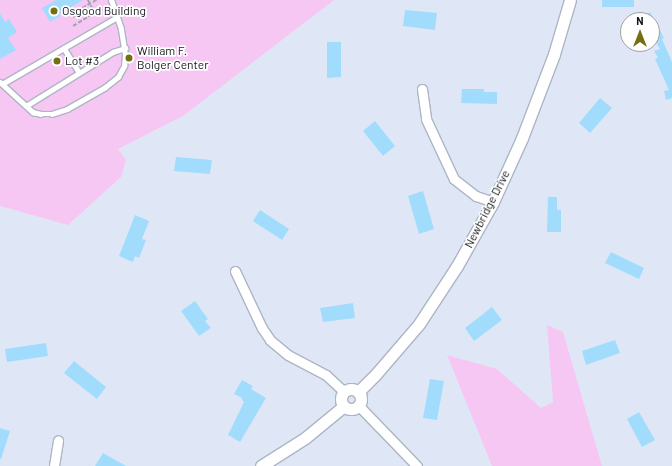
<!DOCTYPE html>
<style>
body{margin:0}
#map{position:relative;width:672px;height:466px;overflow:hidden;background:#dfe7f7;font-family:Barlow,sans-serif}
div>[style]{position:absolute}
.green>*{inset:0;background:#f7c7f4}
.building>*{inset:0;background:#a1dcfd}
.path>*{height:1.5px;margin-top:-0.75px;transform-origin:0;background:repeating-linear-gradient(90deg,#9ea5b1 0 4px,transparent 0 6px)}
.roads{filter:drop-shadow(1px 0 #adb5c4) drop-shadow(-1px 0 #adb5c4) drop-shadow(0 1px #adb5c4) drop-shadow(0 -1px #adb5c4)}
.service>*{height:4.5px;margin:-2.25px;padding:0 2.25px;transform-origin:2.25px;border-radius:2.25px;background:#fff}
.minor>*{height:9px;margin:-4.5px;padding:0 4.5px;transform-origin:4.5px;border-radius:4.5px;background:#fff}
.tertiary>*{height:11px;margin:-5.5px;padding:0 5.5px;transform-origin:5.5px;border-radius:5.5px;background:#fff}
.tertiary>.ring{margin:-5.5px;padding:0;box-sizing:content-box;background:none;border:11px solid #fff;border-radius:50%}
.dots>*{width:11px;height:11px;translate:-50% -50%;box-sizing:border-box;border:2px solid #fff;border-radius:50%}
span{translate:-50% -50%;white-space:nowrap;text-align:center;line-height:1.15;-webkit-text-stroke:3.5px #fff;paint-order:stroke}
.poi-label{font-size:12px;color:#12151a}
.left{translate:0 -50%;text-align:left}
.street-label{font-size:12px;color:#12151a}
.north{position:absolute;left:620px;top:12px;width:40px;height:40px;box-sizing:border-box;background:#fff;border:1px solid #a0a1a3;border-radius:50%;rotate:0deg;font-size:11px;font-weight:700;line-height:16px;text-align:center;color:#12151a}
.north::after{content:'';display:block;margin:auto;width:14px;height:18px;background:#737011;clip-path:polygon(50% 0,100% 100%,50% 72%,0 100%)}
</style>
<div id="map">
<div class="green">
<div style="clip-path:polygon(0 0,334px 0,183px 116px,118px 149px,126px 160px,121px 177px,68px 225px,0 206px)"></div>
<div style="clip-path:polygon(547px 325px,563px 332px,602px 466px,492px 466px,447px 355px,497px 369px,541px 408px,553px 402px)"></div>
</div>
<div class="building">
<div style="clip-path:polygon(56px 0,83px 0,59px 14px,60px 16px,50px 22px,42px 8px)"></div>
<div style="clip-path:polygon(602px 0,634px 0,634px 7px,602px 7px)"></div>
<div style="clip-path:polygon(405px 10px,437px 13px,435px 30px,403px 26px)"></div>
<div style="clip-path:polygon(650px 12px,664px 38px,662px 39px,672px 62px,672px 98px,666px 100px,664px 91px,669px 90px,655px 59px,658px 58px,654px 51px,660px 49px,652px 36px,652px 20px,636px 20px)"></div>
<div style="clip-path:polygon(0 13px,5px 22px,9px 19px,17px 32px,8px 38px,16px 50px,0 59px)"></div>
<div style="clip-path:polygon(327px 42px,341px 42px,341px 77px,327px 78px)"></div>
<div style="clip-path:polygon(462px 89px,484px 89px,484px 92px,497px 92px,497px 104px,461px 103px)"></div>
<div style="clip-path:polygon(600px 98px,612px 108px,590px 133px,579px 123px)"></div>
<div style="clip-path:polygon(375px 121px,395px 146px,383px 156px,363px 131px)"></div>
<div style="clip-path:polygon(176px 157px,212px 160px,210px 174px,174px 171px)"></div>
<div style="clip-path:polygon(423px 191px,434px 229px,419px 234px,408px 196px)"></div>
<div style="clip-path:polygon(548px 197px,557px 197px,557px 210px,561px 210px,561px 232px,547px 232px)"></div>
<div style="clip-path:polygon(260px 210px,289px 229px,282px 240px,253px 221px)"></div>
<div style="clip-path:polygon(135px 215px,149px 221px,142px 239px,146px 240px,139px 258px,135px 256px,133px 262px,119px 256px)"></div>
<div style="clip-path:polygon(611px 252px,644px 268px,639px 279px,605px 263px)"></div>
<div style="clip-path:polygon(195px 301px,208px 319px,205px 321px,211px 328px,199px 336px,181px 311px)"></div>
<div style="clip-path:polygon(353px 303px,355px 318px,323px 322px,320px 308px)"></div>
<div style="clip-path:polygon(492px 307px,502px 320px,474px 341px,465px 328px)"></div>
<div style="clip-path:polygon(615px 340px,620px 353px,586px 365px,582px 351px)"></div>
<div style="clip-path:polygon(46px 343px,48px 356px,7px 362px,5px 349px)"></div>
<div style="clip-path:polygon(74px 361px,106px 387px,97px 399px,64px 373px)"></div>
<div style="clip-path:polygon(430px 379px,444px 381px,437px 420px,423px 418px)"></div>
<div style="clip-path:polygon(242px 380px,253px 386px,251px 389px,266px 398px,240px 442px,228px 435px,244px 402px,242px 400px,242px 398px,234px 394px)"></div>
<div style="clip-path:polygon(639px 412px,655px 440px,642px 447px,627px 419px)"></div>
<div style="clip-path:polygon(0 428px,10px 431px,1px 459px,0 459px)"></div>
<div style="clip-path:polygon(103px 453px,126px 466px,95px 466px)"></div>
</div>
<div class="path">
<div style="left:88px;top:0;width:15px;rotate:62deg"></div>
<div style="left:92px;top:15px;width:7px;rotate:-117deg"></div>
<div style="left:89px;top:9px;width:17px;rotate:149deg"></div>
<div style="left:74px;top:18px;width:4px;rotate:-117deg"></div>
<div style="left:72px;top:14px;width:28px;rotate:-30deg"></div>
<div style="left:73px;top:26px;width:35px;rotate:-31deg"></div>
</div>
<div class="roads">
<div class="service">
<div style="left:64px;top:48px;width:28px;rotate:58deg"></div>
<div style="left:0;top:82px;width:45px;rotate:42.3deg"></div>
<div style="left:33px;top:112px;width:8px;rotate:14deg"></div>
<div style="left:41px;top:114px;width:11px"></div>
<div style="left:52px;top:114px;width:16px;rotate:-18deg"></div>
<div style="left:67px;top:109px;width:43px;rotate:-29.6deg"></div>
<div style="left:104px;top:88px;width:18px;rotate:-38deg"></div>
<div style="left:118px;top:77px;width:13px;rotate:-61deg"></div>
<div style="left:124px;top:66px;width:11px;rotate:-85deg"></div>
<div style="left:125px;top:55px;width:26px;rotate:-99deg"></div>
<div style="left:121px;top:29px;width:31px;rotate:-109deg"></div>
<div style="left:2px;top:84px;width:133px;rotate:-30.2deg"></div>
<div style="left:26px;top:106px;width:102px;rotate:-31.8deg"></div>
<div style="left:113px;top:52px;width:13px;rotate:-18deg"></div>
</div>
<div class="minor">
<div style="left:422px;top:89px;width:30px;rotate:82deg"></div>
<div style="left:426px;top:119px;width:66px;rotate:65deg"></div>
<div style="left:454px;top:179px;width:28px;rotate:38deg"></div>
<div style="left:476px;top:196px;width:18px;rotate:19deg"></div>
<div style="left:235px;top:271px;width:63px;rotate:64.7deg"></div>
<div style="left:262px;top:328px;width:14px;rotate:56deg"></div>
<div style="left:270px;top:340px;width:23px;rotate:40deg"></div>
<div style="left:288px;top:355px;width:43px;rotate:27.8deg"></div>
<div style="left:326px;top:375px;width:25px;rotate:43deg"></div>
<div style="left:358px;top:405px;width:85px;rotate:46deg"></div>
<div style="left:54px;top:466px;width:26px;rotate:-81deg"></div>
</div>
<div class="tertiary">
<div class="ring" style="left:341px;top:389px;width:9px;height:9px"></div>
<div style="left:358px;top:392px;width:25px;rotate:-45deg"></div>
<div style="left:376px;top:374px;width:66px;rotate:-49.3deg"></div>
<div style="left:419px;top:324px;width:69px;rotate:-56.8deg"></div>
<div style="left:457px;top:266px;width:73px;rotate:-60.6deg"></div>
<div style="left:493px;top:202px;width:70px;rotate:-65.6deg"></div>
<div style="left:522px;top:138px;width:90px;rotate:-69.1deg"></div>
<div style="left:554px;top:54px;width:56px;rotate:-73.5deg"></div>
<div style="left:261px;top:466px;width:52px;rotate:-32.5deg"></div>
<div style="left:305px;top:438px;width:50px;rotate:-39.4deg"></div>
</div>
</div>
<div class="dots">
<div style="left:54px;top:11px;background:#737011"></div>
<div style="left:129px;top:58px;background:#737011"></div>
<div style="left:57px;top:61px;background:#737011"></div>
</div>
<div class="poi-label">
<span class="left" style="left:62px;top:11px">Osgood Building</span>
<span class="left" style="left:137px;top:58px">William F.<br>Bolger Center</span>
<span class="left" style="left:65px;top:61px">Lot #3</span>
</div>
<div class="street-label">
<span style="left:487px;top:209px;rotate:-63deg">Newbridge Drive</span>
</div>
<div class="north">N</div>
</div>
